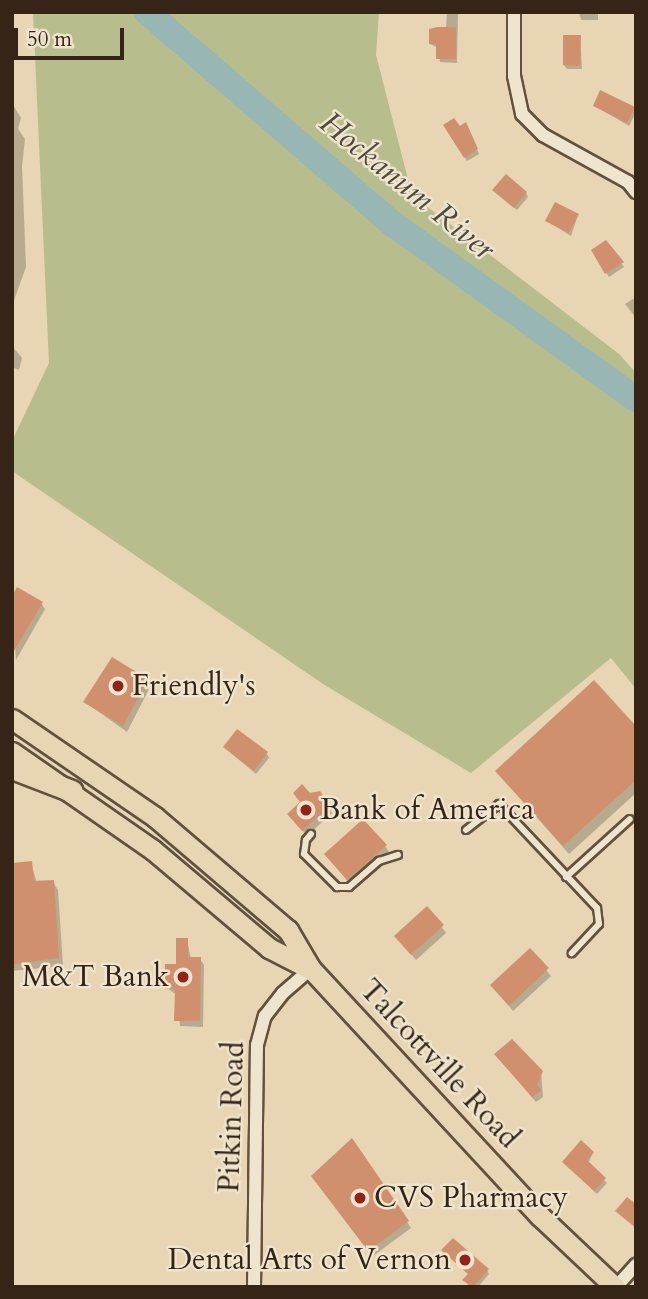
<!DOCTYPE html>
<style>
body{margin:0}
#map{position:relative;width:648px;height:1299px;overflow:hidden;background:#e7d5b3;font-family:Cardo,serif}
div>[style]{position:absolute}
.green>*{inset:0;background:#b7bd8c}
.shadow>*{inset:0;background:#0003}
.river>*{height:26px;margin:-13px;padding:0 13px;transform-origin:13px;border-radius:13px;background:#98b7b4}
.building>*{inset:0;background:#d0906d}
.roads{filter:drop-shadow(2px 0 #62513d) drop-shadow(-2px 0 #62513d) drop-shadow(0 2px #62513d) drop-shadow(0 -2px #62513d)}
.service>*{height:6px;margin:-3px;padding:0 3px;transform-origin:3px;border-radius:3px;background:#efe4ce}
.minor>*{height:12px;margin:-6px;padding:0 6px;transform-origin:6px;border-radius:6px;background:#efe4ce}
.primary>*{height:19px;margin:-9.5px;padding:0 9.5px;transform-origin:9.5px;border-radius:9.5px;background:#e7d5b3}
.motorway>*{height:21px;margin:-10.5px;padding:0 10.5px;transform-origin:10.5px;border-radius:10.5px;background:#e7d5b3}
.dots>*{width:19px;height:19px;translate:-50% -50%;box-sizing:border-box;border:4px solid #efe4ce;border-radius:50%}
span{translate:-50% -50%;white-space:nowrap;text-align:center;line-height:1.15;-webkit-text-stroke:5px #efe4ce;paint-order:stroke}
.poi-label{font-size:30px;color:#362516}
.left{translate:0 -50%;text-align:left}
.right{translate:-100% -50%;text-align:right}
.street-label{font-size:30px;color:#362516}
.water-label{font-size:32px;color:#4e4a3e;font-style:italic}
.frame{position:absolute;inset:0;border:14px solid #362516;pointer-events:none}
.scale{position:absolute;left:14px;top:28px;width:110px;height:32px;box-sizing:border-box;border:4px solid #362516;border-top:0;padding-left:9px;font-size:21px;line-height:24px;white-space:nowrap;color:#362516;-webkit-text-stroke:5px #efe4ce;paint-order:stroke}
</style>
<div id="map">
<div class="green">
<div style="clip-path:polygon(33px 12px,379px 12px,376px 55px,412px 195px,619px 354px,636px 373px,636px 689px,611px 658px,471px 773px,323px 684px,12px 471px,12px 441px,49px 363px)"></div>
</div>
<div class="shadow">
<div style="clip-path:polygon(447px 12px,458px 12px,457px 63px,440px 62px,438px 48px,430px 44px,446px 28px)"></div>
<div style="clip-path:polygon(579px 12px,598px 12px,598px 20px,581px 20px)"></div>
<div style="clip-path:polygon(580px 37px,582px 69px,567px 69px,564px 65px)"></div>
<div style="clip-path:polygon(12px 103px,21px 118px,18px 129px,25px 139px,22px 166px,26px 267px,12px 306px)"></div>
<div style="clip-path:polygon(595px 106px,633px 109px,636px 112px,629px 126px)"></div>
<div style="clip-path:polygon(445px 125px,468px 128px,479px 154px,467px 161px)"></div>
<div style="clip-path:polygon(494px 190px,526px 193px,528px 197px,517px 210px)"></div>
<div style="clip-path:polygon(578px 215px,571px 236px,547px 221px)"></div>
<div style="clip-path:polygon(606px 243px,624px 267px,609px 277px,593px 251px)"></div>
<div style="clip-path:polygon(636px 297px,636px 318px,625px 304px)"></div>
<div style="clip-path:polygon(12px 346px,22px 358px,19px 370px,12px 367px)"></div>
<div style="clip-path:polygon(12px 602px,41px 603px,45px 609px,16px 660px)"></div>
<div style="clip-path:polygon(146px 681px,150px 687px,127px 732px,85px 702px)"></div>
<div style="clip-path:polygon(636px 729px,636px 793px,569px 854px,497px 772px)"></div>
<div style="clip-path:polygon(225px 748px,267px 754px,269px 758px,256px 774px)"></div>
<div style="clip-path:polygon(319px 793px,332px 813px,307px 836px,289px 814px,301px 803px,295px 794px)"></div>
<div style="clip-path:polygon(385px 846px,389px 852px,351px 885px,326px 854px)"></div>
<div style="clip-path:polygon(31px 863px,37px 883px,53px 882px,58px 890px,63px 966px,12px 971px,12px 865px)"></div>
<div style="clip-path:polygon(427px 908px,446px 933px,416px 960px,396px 936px)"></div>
<div style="clip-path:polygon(187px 940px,191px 959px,200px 959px,204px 965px,203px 1027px,180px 1026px,177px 995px,167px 988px)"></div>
<div style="clip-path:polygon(530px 950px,551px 976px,513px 1011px,492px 985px)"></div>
<div style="clip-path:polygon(496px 1055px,541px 1072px,543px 1097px,536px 1102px)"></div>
<div style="clip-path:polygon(593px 1153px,588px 1164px,607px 1183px,597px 1194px,564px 1162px)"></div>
<div style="clip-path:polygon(317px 1183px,407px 1222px,411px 1228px,373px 1256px)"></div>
<div style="clip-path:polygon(444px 1251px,487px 1270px,489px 1274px,478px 1287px,470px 1287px,464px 1280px,469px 1275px)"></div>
</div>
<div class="river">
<div style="left:147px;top:12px;width:325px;rotate:40.8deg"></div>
<div style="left:393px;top:224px;width:299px;rotate:35.8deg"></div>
</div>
<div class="building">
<div style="clip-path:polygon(437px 27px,456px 27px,456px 59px,436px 59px,436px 44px,429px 44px,429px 29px)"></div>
<div style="clip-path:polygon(563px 35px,581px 35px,580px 66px,563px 65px)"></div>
<div style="clip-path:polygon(600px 90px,635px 107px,627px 123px,593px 106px)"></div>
<div style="clip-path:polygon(454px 118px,460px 126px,466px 122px,478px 149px,464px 158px,443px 125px)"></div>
<div style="clip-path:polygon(506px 174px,527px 192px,514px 208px,492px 190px)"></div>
<div style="clip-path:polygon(555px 202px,579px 214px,569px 233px,545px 221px)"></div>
<div style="clip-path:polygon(606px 240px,624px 262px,605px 274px,591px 250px)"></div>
<div style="clip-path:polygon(17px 587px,43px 602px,12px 654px,12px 596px)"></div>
<div style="clip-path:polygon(112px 657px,148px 679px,123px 726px,83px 702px)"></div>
<div style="clip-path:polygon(594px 680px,636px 726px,636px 780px,563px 846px,495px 771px)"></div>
<div style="clip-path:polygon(237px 729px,268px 752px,254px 771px,223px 747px)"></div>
<div style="clip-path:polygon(302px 784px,310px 793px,320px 791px,330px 806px,302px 831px,287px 814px,300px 802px,293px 793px)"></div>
<div style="clip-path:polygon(363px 819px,387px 845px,347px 880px,324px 854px)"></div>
<div style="clip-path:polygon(32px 861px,34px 881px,54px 880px,59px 958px,12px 964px,12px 863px)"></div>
<div style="clip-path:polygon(427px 906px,444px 925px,411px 955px,394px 936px)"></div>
<div style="clip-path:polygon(176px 938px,188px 938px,188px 957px,201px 957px,200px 1021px,174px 1021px,175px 989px,165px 989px,165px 964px,176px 964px)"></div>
<div style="clip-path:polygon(530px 948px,549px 968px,509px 1006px,490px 985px)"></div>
<div style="clip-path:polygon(512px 1039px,543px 1071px,537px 1085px,541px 1090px,532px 1097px,494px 1054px)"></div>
<div style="clip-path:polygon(352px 1138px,409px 1221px,368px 1251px,311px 1176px)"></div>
<div style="clip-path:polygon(581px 1140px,594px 1152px,587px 1160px,606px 1178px,594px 1191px,562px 1162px)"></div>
<div style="clip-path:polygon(627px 1197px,636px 1204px,636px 1228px,615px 1211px)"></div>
<div style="clip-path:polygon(453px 1238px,489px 1269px,473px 1287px,462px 1280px,468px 1274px,441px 1250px)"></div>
</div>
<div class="roads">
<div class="service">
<div style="left:466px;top:830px;width:42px;rotate:-38.2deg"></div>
<div style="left:499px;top:804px;width:143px;rotate:46.7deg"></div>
<div style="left:597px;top:908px;width:16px;rotate:83deg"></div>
<div style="left:599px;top:924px;width:40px;rotate:133deg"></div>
<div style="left:311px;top:834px;width:8px;rotate:130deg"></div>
<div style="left:306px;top:840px;width:14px;rotate:98deg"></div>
<div style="left:304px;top:854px;width:47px;rotate:45deg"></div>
<div style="left:337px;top:887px;width:12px"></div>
<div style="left:349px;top:887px;width:40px;rotate:-41deg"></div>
<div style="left:379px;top:861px;width:20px;rotate:-18deg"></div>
<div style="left:566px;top:877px;width:86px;rotate:-42.2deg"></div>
</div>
<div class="minor">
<div style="left:514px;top:12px;width:64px;rotate:90deg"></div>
<div style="left:514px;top:76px;width:39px;rotate:78deg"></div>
<div style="left:522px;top:114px;width:30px;rotate:45deg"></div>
<div style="left:543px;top:135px;width:97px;rotate:28.9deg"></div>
<div style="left:628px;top:182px;width:13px;rotate:51deg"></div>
<div style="left:254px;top:1287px;width:242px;rotate:-89.3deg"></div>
<div style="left:257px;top:1045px;width:30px;rotate:-75deg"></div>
<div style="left:265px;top:1016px;width:29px;rotate:-52deg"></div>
<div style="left:283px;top:993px;width:37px;rotate:-41deg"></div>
<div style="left:616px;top:1287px;width:30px;rotate:-48deg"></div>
</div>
<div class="primary">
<div style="left:12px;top:719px;width:173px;rotate:34.4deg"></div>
<div style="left:155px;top:817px;width:175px;rotate:40.4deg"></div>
<div style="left:288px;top:930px;width:45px;rotate:59.5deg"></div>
<div style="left:311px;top:969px;width:337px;rotate:47.2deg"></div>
<div style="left:540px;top:1216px;width:103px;rotate:43.4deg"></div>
<div style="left:12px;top:752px;width:172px;rotate:34.8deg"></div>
<div style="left:153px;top:850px;width:152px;rotate:40.2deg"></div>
<div style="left:269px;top:948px;width:46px;rotate:27.1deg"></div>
</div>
<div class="motorway">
<div style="left:12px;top:768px;width:64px;rotate:21deg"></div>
</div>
</div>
<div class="dots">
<div style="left:118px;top:686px;background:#8f2418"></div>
<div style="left:306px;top:810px;background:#8f2418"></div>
<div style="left:183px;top:977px;background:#8f2418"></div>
<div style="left:360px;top:1198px;background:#8f2418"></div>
<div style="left:465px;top:1260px;background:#8f2418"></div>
</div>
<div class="poi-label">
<span class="left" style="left:132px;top:686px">Friendly's</span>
<span class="left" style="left:320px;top:810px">Bank of America</span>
<span class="right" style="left:169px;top:977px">M&amp;T Bank</span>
<span class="left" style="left:374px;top:1198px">CVS Pharmacy</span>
<span class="right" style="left:451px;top:1260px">Dental Arts of Vernon</span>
</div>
<div class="street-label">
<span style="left:439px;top:1064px;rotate:47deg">Talcottville Road</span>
<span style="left:232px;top:1117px;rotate:-88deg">Pitkin Road</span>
</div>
<div class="water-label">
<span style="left:407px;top:186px;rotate:39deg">Hockanum River</span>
</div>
<div class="frame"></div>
<div class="scale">50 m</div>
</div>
